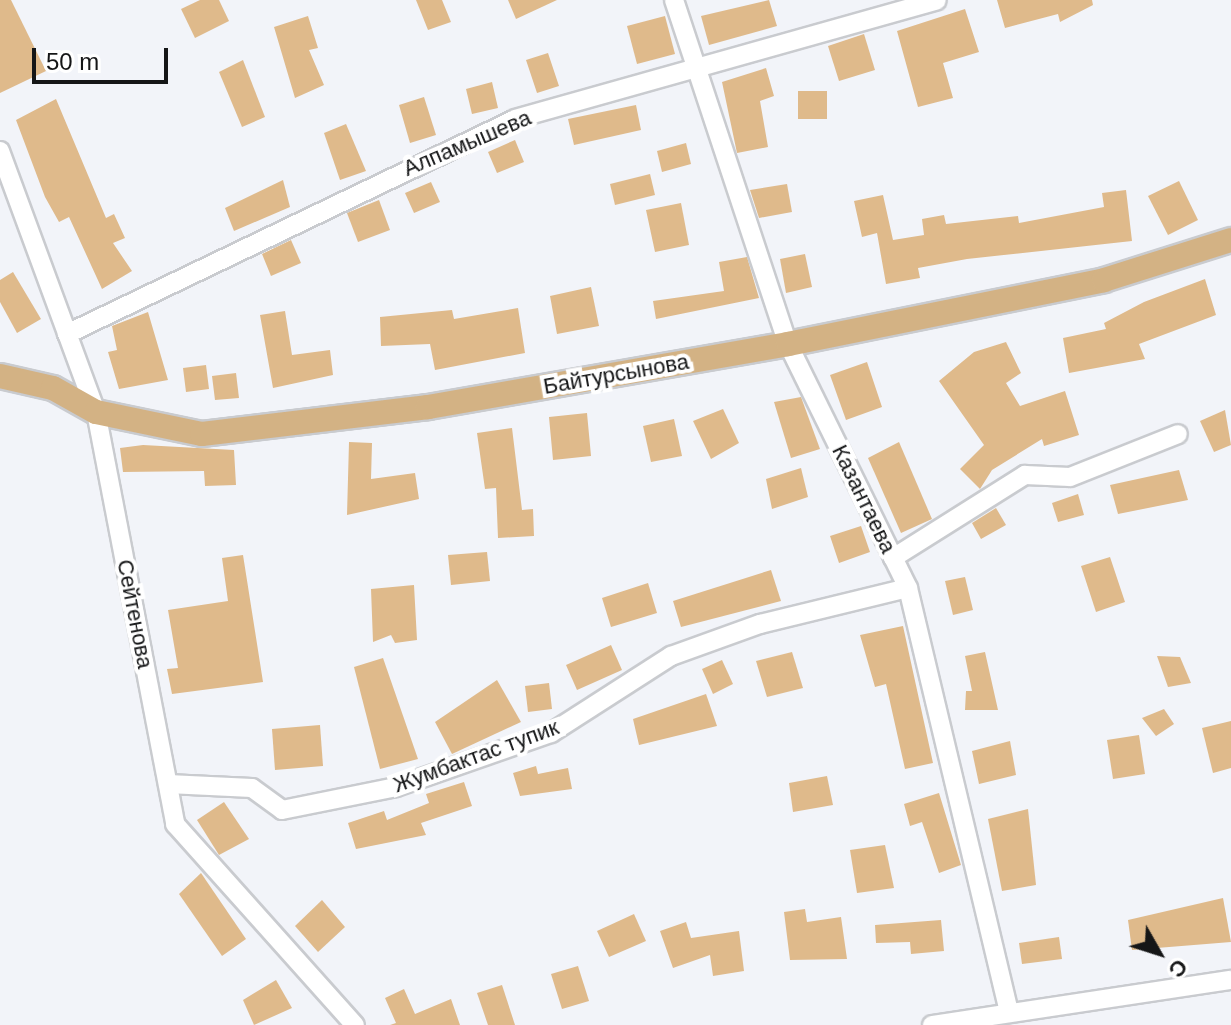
<!DOCTYPE html>
<meta charset="utf-8">
<style>
body{margin:0}
#map{position:relative;width:1231px;height:1025px;overflow:hidden;background:#f2f4f9;font-family:Helvetica,sans-serif}
div>[style]{position:absolute}
.building>*{inset:0;background:#dfba8b}
.roads{filter:drop-shadow(2px 0 #c9cbcf) drop-shadow(-2px 0 #c9cbcf) drop-shadow(0 2px #c9cbcf) drop-shadow(0 -2px #c9cbcf)}
.minor>*{height:18px;margin:-9px;padding:0 9px;transform-origin:9px;border-radius:9px;background:#fff}
.major>*{height:24px;margin:-12px;padding:0 12px;transform-origin:12px;border-radius:12px;background:#d3b284}
span{translate:-50% -50%;white-space:nowrap;text-align:center;line-height:1.15;-webkit-text-stroke:8px #fff;paint-order:stroke}
.street-label{font-size:22px;color:#151617}
.north{position:absolute;left:1119px;top:913px;width:80px;height:80px;-webkit-text-stroke:6px #fff;paint-order:stroke;rotate:129deg;font-size:22px;font-weight:700;line-height:32px;text-align:center;color:#151617}
.north::after{content:'';display:block;margin:auto;width:28px;height:36px;background:#151617;clip-path:polygon(50% 0,100% 100%,50% 72%,0 100%)}
.scale{position:absolute;left:32px;top:48px;width:136px;height:36px;box-sizing:border-box;border:4px solid #151617;border-top:0;padding-left:10px;font-size:24px;line-height:28px;white-space:nowrap;color:#151617;-webkit-text-stroke:6px #fff;paint-order:stroke}
</style>
<div id="map">
<div class="building">
<div style="clip-path:polygon(0 0,11px 0,46px 71px,0 93px)"></div>
<div style="clip-path:polygon(200px 0,219px 0,229px 21px,195px 38px,181px 9px)"></div>
<div style="clip-path:polygon(416px 0,442px 0,451px 22px,428px 30px)"></div>
<div style="clip-path:polygon(508px 0,557px 0,516px 19px)"></div>
<div style="clip-path:polygon(769px 0,777px 26px,709px 45px,701px 16px)"></div>
<div style="clip-path:polygon(997px 0,1092px 0,1093px 5px,1060px 22px,1058px 14px,1005px 28px)"></div>
<div style="clip-path:polygon(965px 9px,979px 52px,943px 63px,953px 98px,918px 107px,897px 31px)"></div>
<div style="clip-path:polygon(308px 16px,318px 48px,309px 50px,324px 85px,295px 98px,274px 27px)"></div>
<div style="clip-path:polygon(665px 16px,675px 54px,637px 64px,627px 26px)"></div>
<div style="clip-path:polygon(864px 34px,875px 70px,839px 81px,828px 46px)"></div>
<div style="clip-path:polygon(548px 53px,559px 86px,537px 93px,526px 60px)"></div>
<div style="clip-path:polygon(243px 60px,265px 117px,242px 127px,219px 72px)"></div>
<div style="clip-path:polygon(766px 68px,774px 96px,760px 101px,768px 147px,737px 153px,722px 82px)"></div>
<div style="clip-path:polygon(492px 82px,498px 108px,472px 114px,466px 89px)"></div>
<div style="clip-path:polygon(798px 91px,827px 91px,827px 119px,798px 119px)"></div>
<div style="clip-path:polygon(424px 97px,436px 135px,410px 143px,399px 105px)"></div>
<div style="clip-path:polygon(56px 99px,106px 218px,114px 214px,125px 238px,113px 243px,132px 271px,102px 289px,69px 217px,59px 222px,45px 197px,16px 120px)"></div>
<div style="clip-path:polygon(636px 105px,641px 130px,574px 145px,568px 119px)"></div>
<div style="clip-path:polygon(346px 124px,366px 171px,340px 180px,324px 133px)"></div>
<div style="clip-path:polygon(515px 140px,524px 162px,497px 173px,488px 152px)"></div>
<div style="clip-path:polygon(686px 143px,691px 164px,662px 172px,657px 151px)"></div>
<div style="clip-path:polygon(650px 174px,655px 195px,615px 205px,610px 184px)"></div>
<div style="clip-path:polygon(283px 180px,290px 207px,234px 231px,225px 208px)"></div>
<div style="clip-path:polygon(1179px 181px,1198px 220px,1168px 235px,1148px 196px)"></div>
<div style="clip-path:polygon(431px 182px,440px 202px,414px 213px,405px 193px)"></div>
<div style="clip-path:polygon(787px 184px,792px 212px,759px 218px,750px 190px)"></div>
<div style="clip-path:polygon(1126px 190px,1132px 241px,967px 259px,918px 268px,920px 278px,886px 284px,877px 233px,862px 237px,854px 201px,883px 195px,893px 240px,924px 235px,922px 219px,944px 215px,946px 224px,1018px 216px,1019px 223px,1104px 207px,1102px 193px)"></div>
<div style="clip-path:polygon(379px 200px,390px 230px,358px 242px,347px 213px)"></div>
<div style="clip-path:polygon(681px 203px,689px 245px,655px 252px,646px 210px)"></div>
<div style="clip-path:polygon(291px 240px,301px 263px,271px 276px,262px 254px)"></div>
<div style="clip-path:polygon(805px 254px,812px 287px,786px 293px,780px 259px)"></div>
<div style="clip-path:polygon(747px 257px,759px 298px,656px 319px,653px 301px,724px 291px,719px 262px)"></div>
<div style="clip-path:polygon(13px 272px,41px 319px,17px 333px,0 302px,0 280px)"></div>
<div style="clip-path:polygon(1205px 279px,1216px 315px,1139px 344px,1145px 359px,1069px 373px,1063px 338px,1106px 329px,1104px 323px,1144px 302px)"></div>
<div style="clip-path:polygon(591px 287px,599px 326px,557px 334px,550px 296px)"></div>
<div style="clip-path:polygon(518px 308px,525px 353px,435px 370px,430px 344px,381px 346px,380px 317px,452px 310px,454px 319px)"></div>
<div style="clip-path:polygon(285px 311px,292px 355px,330px 350px,333px 375px,273px 388px,260px 315px)"></div>
<div style="clip-path:polygon(148px 312px,168px 380px,119px 389px,108px 352px,117px 350px,112px 326px)"></div>
<div style="clip-path:polygon(1006px 342px,1021px 373px,1006px 383px,1020px 406px,1065px 391px,1079px 435px,1044px 446px,1042px 439px,992px 470px,980px 489px,960px 469px,984px 445px,939px 381px,974px 352px)"></div>
<div style="clip-path:polygon(867px 362px,882px 407px,846px 420px,830px 375px)"></div>
<div style="clip-path:polygon(206px 365px,209px 389px,186px 392px,183px 368px)"></div>
<div style="clip-path:polygon(236px 373px,239px 398px,215px 400px,212px 376px)"></div>
<div style="clip-path:polygon(801px 397px,820px 449px,791px 458px,774px 402px)"></div>
<div style="clip-path:polygon(723px 409px,739px 443px,711px 459px,693px 421px)"></div>
<div style="clip-path:polygon(1225px 410px,1231px 445px,1214px 452px,1200px 421px)"></div>
<div style="clip-path:polygon(587px 413px,591px 456px,553px 460px,549px 417px)"></div>
<div style="clip-path:polygon(674px 419px,682px 456px,651px 462px,643px 426px)"></div>
<div style="clip-path:polygon(512px 428px,522px 510px,533px 509px,534px 536px,498px 538px,496px 488px,485px 489px,477px 433px)"></div>
<div style="clip-path:polygon(349px 442px,372px 443px,371px 479px,415px 473px,419px 499px,347px 515px)"></div>
<div style="clip-path:polygon(899px 442px,932px 519px,901px 533px,868px 458px)"></div>
<div style="clip-path:polygon(143px 445px,234px 450px,236px 485px,205px 486px,204px 471px,123px 472px,120px 448px)"></div>
<div style="clip-path:polygon(801px 468px,808px 497px,772px 509px,766px 479px)"></div>
<div style="clip-path:polygon(1179px 470px,1188px 500px,1118px 514px,1110px 485px)"></div>
<div style="clip-path:polygon(1078px 494px,1084px 515px,1058px 522px,1052px 503px)"></div>
<div style="clip-path:polygon(996px 508px,1006px 525px,981px 539px,972px 523px)"></div>
<div style="clip-path:polygon(861px 526px,870px 552px,839px 563px,830px 536px)"></div>
<div style="clip-path:polygon(487px 552px,490px 581px,451px 585px,448px 555px)"></div>
<div style="clip-path:polygon(243px 555px,263px 682px,172px 694px,167px 669px,178px 668px,168px 610px,228px 601px,222px 558px)"></div>
<div style="clip-path:polygon(1110px 557px,1125px 602px,1096px 612px,1081px 566px)"></div>
<div style="clip-path:polygon(771px 570px,781px 601px,681px 627px,673px 601px)"></div>
<div style="clip-path:polygon(965px 577px,973px 610px,953px 615px,945px 581px)"></div>
<div style="clip-path:polygon(648px 583px,657px 613px,611px 627px,602px 598px)"></div>
<div style="clip-path:polygon(414px 585px,417px 640px,395px 643px,391px 635px,373px 642px,371px 589px)"></div>
<div style="clip-path:polygon(903px 626px,933px 763px,905px 769px,886px 684px,875px 687px,860px 635px)"></div>
<div style="clip-path:polygon(611px 645px,622px 670px,577px 690px,566px 665px)"></div>
<div style="clip-path:polygon(792px 652px,803px 688px,767px 697px,756px 661px)"></div>
<div style="clip-path:polygon(985px 652px,998px 710px,965px 710px,966px 691px,972px 691px,965px 656px)"></div>
<div style="clip-path:polygon(1157px 656px,1180px 657px,1191px 683px,1168px 687px)"></div>
<div style="clip-path:polygon(383px 658px,418px 759px,380px 769px,354px 667px)"></div>
<div style="clip-path:polygon(722px 660px,733px 684px,713px 694px,702px 669px)"></div>
<div style="clip-path:polygon(497px 680px,521px 722px,452px 754px,435px 722px)"></div>
<div style="clip-path:polygon(549px 683px,552px 709px,528px 712px,525px 686px)"></div>
<div style="clip-path:polygon(706px 694px,717px 726px,639px 745px,633px 719px)"></div>
<div style="clip-path:polygon(1164px 709px,1174px 724px,1156px 736px,1142px 718px)"></div>
<div style="clip-path:polygon(1231px 721px,1231px 768px,1213px 773px,1202px 728px)"></div>
<div style="clip-path:polygon(320px 725px,323px 766px,275px 770px,272px 729px)"></div>
<div style="clip-path:polygon(1139px 735px,1145px 774px,1113px 779px,1107px 740px)"></div>
<div style="clip-path:polygon(1010px 741px,1016px 775px,979px 784px,972px 751px)"></div>
<div style="clip-path:polygon(536px 766px,538px 774px,568px 768px,572px 789px,520px 796px,513px 773px)"></div>
<div style="clip-path:polygon(827px 776px,833px 805px,793px 812px,789px 783px)"></div>
<div style="clip-path:polygon(464px 782px,472px 806px,421px 823px,426px 835px,356px 849px,348px 823px,384px 811px,387px 820px,429px 803px,426px 794px)"></div>
<div style="clip-path:polygon(939px 793px,961px 865px,939px 873px,922px 822px,910px 826px,904px 804px)"></div>
<div style="clip-path:polygon(224px 802px,249px 839px,219px 855px,197px 820px)"></div>
<div style="clip-path:polygon(1028px 809px,1036px 885px,1002px 891px,988px 819px)"></div>
<div style="clip-path:polygon(885px 845px,894px 888px,857px 893px,850px 850px)"></div>
<div style="clip-path:polygon(201px 873px,246px 939px,222px 956px,179px 894px)"></div>
<div style="clip-path:polygon(1223px 898px,1231px 942px,1132px 950px,1128px 920px)"></div>
<div style="clip-path:polygon(322px 900px,345px 927px,318px 952px,295px 926px)"></div>
<div style="clip-path:polygon(805px 909px,807px 922px,841px 917px,847px 959px,790px 960px,784px 912px)"></div>
<div style="clip-path:polygon(634px 914px,646px 941px,609px 957px,597px 931px)"></div>
<div style="clip-path:polygon(941px 920px,944px 951px,911px 954px,910px 942px,876px 943px,875px 925px)"></div>
<div style="clip-path:polygon(686px 922px,691px 938px,739px 931px,744px 971px,713px 976px,710px 955px,673px 968px,660px 931px)"></div>
<div style="clip-path:polygon(1059px 937px,1062px 959px,1022px 964px,1019px 943px)"></div>
<div style="clip-path:polygon(578px 966px,589px 1001px,562px 1009px,551px 974px)"></div>
<div style="clip-path:polygon(276px 980px,292px 1008px,254px 1025px,243px 1000px)"></div>
<div style="clip-path:polygon(502px 985px,515px 1025px,488px 1025px,477px 993px)"></div>
<div style="clip-path:polygon(404px 989px,415px 1014px,451px 999px,460px 1025px,390px 1025px,396px 1023px,385px 998px)"></div>
</div>
<div class="roads">
<div class="minor">
<div style="left:674px;top:0;width:362px;rotate:71.7deg"></div>
<div style="left:788px;top:344px;width:272px;rotate:63.8deg"></div>
<div style="left:908px;top:588px;width:435px;rotate:76.6deg"></div>
<div style="left:0;top:151px;width:278px;rotate:69.8deg"></div>
<div style="left:96px;top:412px;width:420px;rotate:79.1deg"></div>
<div style="left:175px;top:824px;width:270px;rotate:48.2deg"></div>
<div style="left:67px;top:334px;width:497px;rotate:-25.6deg"></div>
<div style="left:515px;top:119px;width:438px;rotate:-15.7deg"></div>
<div style="left:893px;top:558px;width:156px;rotate:-32.2deg"></div>
<div style="left:1025px;top:475px;width:45px;rotate:2.5deg"></div>
<div style="left:1070px;top:477px;width:116px;rotate:-21.7deg"></div>
<div style="left:168px;top:784px;width:84px;rotate:2.7deg"></div>
<div style="left:252px;top:788px;width:37px;rotate:36deg"></div>
<div style="left:282px;top:810px;width:116px;rotate:-11.4deg"></div>
<div style="left:396px;top:787px;width:164px;rotate:-19.2deg"></div>
<div style="left:551px;top:733px;width:143px;rotate:-32.7deg"></div>
<div style="left:671px;top:656px;width:95px;rotate:-19.8deg"></div>
<div style="left:760px;top:624px;width:152px;rotate:-13.7deg"></div>
<div style="left:932px;top:1025px;width:302px;rotate:-8.6deg"></div>
</div>
<div class="major">
<div style="left:0;top:376px;width:54px;rotate:12.8deg"></div>
<div style="left:53px;top:388px;width:49px;rotate:29.2deg"></div>
<div style="left:96px;top:412px;width:108px;rotate:11.7deg"></div>
<div style="left:202px;top:434px;width:228px;rotate:-6.8deg"></div>
<div style="left:428px;top:407px;width:365px;rotate:-9.9deg"></div>
<div style="left:788px;top:344px;width:322px;rotate:-11.4deg"></div>
<div style="left:1104px;top:280px;width:133px;rotate:-17.5deg"></div>
</div>
</div>
<div class="street-label">
<span style="left:467px;top:143px;rotate:-23deg">Алпамышева</span>
<span style="left:616px;top:374px;rotate:-10deg">Байтурсынова</span>
<span style="left:864px;top:499px;rotate:64deg">Казантаева</span>
<span style="left:135px;top:614px;rotate:79deg">Сейтенова</span>
<span style="left:476px;top:756px;rotate:-20deg">Жумбактас тупик</span>
</div>
<div class="north">С</div>
<div class="scale">50 m</div>
</div>
